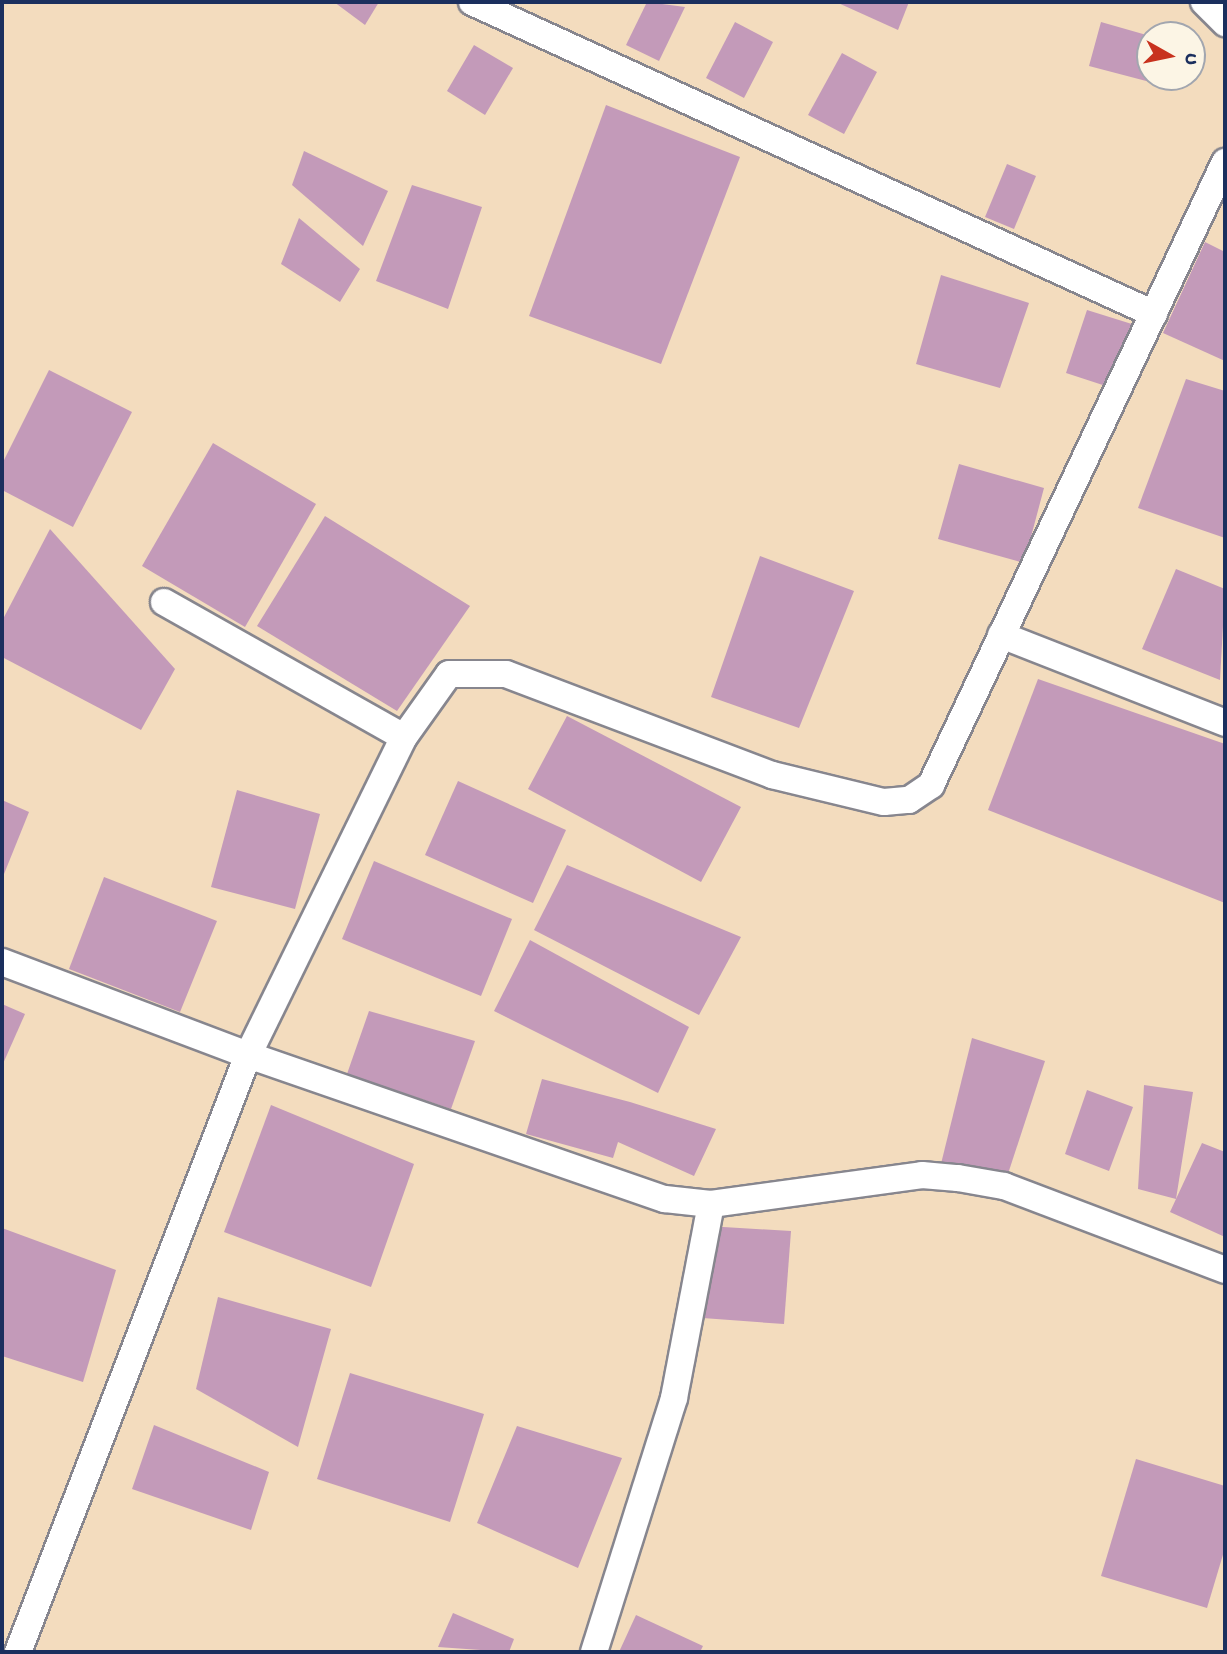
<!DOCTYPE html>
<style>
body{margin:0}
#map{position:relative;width:1227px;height:1654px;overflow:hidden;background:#f3dcbe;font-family:"Gochi Hand",sans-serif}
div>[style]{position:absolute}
.building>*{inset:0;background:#c39ab9}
.roads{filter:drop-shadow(2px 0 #87868e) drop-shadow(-2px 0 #87868e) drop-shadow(0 2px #87868e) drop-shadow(0 -2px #87868e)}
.street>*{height:26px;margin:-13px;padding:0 13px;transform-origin:13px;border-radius:13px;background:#fff}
span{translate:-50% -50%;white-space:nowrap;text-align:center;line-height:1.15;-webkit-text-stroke:5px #fcf5e5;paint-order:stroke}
.frame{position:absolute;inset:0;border:4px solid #1b2f5e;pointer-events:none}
.north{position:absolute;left:1136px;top:21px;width:70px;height:70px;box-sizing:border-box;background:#fcf5e5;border:2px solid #a2a6af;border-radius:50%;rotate:99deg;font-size:19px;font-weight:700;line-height:28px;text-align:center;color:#1b2f5e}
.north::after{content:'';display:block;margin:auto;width:24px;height:32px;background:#c8321e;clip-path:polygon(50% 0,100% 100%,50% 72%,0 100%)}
</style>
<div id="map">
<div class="building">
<div style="clip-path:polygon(334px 2px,379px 2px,365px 25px)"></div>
<div style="clip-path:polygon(647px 2px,685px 7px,659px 61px,626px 45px)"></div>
<div style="clip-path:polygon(836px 2px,909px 2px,898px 30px)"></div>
<div style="clip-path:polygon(735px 22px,773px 42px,744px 98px,706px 78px)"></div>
<div style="clip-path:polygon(1101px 22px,1150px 36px,1150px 82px,1089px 66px)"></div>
<div style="clip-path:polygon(474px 45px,513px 68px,485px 115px,447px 91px)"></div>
<div style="clip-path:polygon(842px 53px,877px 72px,844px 134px,808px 115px)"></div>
<div style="clip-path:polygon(606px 105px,740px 157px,661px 364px,529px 316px)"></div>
<div style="clip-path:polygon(304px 151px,388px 191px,363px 246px,292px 185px)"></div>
<div style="clip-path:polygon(1007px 164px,1036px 176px,1014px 229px,985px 217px)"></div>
<div style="clip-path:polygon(412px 185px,482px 207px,448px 309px,376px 281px)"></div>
<div style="clip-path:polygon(299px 218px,360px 269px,340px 302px,281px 264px)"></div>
<div style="clip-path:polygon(1205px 242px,1225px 252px,1225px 361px,1163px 333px)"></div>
<div style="clip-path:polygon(941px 275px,1029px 303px,1000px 388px,916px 364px)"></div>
<div style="clip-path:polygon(1087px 310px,1135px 325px,1115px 389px,1066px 373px)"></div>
<div style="clip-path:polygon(49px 370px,132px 412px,73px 527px,2px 490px,2px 464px)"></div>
<div style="clip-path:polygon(1186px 379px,1225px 391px,1225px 538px,1138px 508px)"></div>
<div style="clip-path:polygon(213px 443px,316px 504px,245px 627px,142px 566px)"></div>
<div style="clip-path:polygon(959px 464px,1044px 488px,1024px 563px,938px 539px)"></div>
<div style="clip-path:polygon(325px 516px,470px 606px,397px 711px,257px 626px)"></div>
<div style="clip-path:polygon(50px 529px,175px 669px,141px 730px,2px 657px,2px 621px)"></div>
<div style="clip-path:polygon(760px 556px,854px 591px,799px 728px,711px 697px)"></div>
<div style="clip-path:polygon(1176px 569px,1225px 589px,1220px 680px,1142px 649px)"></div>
<div style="clip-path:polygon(1038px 679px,1225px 744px,1225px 903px,988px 810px)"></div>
<div style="clip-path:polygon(567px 716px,741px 807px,701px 882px,528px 789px)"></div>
<div style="clip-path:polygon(458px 781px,566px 830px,533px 903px,425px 855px)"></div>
<div style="clip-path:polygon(237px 790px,320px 814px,295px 909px,211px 887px)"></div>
<div style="clip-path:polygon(2px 800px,29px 812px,2px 879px)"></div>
<div style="clip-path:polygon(374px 861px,512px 919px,481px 996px,342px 939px)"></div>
<div style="clip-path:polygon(567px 865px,741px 937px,699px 1015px,534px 930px)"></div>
<div style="clip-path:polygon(104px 877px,217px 921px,180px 1012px,69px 969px)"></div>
<div style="clip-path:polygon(530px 940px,689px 1027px,658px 1093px,494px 1011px)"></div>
<div style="clip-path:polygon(2px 1004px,25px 1014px,2px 1066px)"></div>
<div style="clip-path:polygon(369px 1011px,475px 1041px,451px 1109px,347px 1074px)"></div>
<div style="clip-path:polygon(972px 1038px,1045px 1061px,1004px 1186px,938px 1176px)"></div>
<div style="clip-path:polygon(542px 1079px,630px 1102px,716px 1129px,694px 1176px,618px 1142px,613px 1158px,526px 1134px)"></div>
<div style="clip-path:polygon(1144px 1085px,1193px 1092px,1176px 1199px,1202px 1143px,1225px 1152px,1225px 1237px,1170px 1212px,1176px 1199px,1138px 1189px)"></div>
<div style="clip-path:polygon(1087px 1090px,1133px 1107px,1109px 1171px,1065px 1154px)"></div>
<div style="clip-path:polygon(271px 1105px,414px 1164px,371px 1287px,224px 1232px)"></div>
<div style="clip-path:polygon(707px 1226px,791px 1231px,784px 1324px,689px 1317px)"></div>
<div style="clip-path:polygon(2px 1228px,116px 1270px,83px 1382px,2px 1356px)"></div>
<div style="clip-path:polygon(218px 1297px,331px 1329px,298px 1447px,196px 1389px)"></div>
<div style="clip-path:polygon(350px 1373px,484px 1414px,450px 1522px,317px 1479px)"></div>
<div style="clip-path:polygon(154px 1425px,269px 1472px,251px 1530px,132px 1489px)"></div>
<div style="clip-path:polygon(517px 1426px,622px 1458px,578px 1568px,477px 1523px)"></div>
<div style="clip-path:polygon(1136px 1459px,1225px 1486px,1225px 1548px,1207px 1608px,1101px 1576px)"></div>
<div style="clip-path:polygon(453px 1613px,514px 1639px,509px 1652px,438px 1647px)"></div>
<div style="clip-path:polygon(636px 1615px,703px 1646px,700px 1652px,619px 1652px)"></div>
</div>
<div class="roads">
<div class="street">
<div style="left:472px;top:2px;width:750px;rotate:24.58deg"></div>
<div style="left:1204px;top:2px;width:30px;rotate:45deg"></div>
<div style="left:164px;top:602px;width:275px;rotate:29.4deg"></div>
<div style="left:1001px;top:635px;width:241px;rotate:21.4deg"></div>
<div style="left:2px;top:962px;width:263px;rotate:20.7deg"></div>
<div style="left:248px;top:1055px;width:441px;rotate:19.1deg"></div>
<div style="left:665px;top:1199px;width:46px;rotate:6.2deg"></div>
<div style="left:711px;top:1204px;width:213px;rotate:-7.8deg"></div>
<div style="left:922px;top:1175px;width:36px;rotate:5deg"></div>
<div style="left:958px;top:1178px;width:47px;rotate:9.9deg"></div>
<div style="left:1004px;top:1186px;width:236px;rotate:20.8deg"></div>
<div style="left:18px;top:1652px;width:640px;rotate:-68.93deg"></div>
<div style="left:248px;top:1055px;width:354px;rotate:-63.9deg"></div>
<div style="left:404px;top:737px;width:77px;rotate:-54.5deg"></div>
<div style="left:449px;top:674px;width:57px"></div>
<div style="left:506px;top:674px;width:285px;rotate:20.8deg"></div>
<div style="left:772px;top:775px;width:115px;rotate:13.6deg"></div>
<div style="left:884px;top:802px;width:25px;rotate:-5deg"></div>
<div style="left:909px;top:800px;width:27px;rotate:-34deg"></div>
<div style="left:931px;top:785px;width:689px;rotate:-64.74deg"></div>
<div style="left:594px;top:1652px;width:266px;rotate:-72.5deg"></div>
<div style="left:674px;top:1398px;width:197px;rotate:-79.2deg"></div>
</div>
</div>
<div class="frame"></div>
<div class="north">U</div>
</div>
